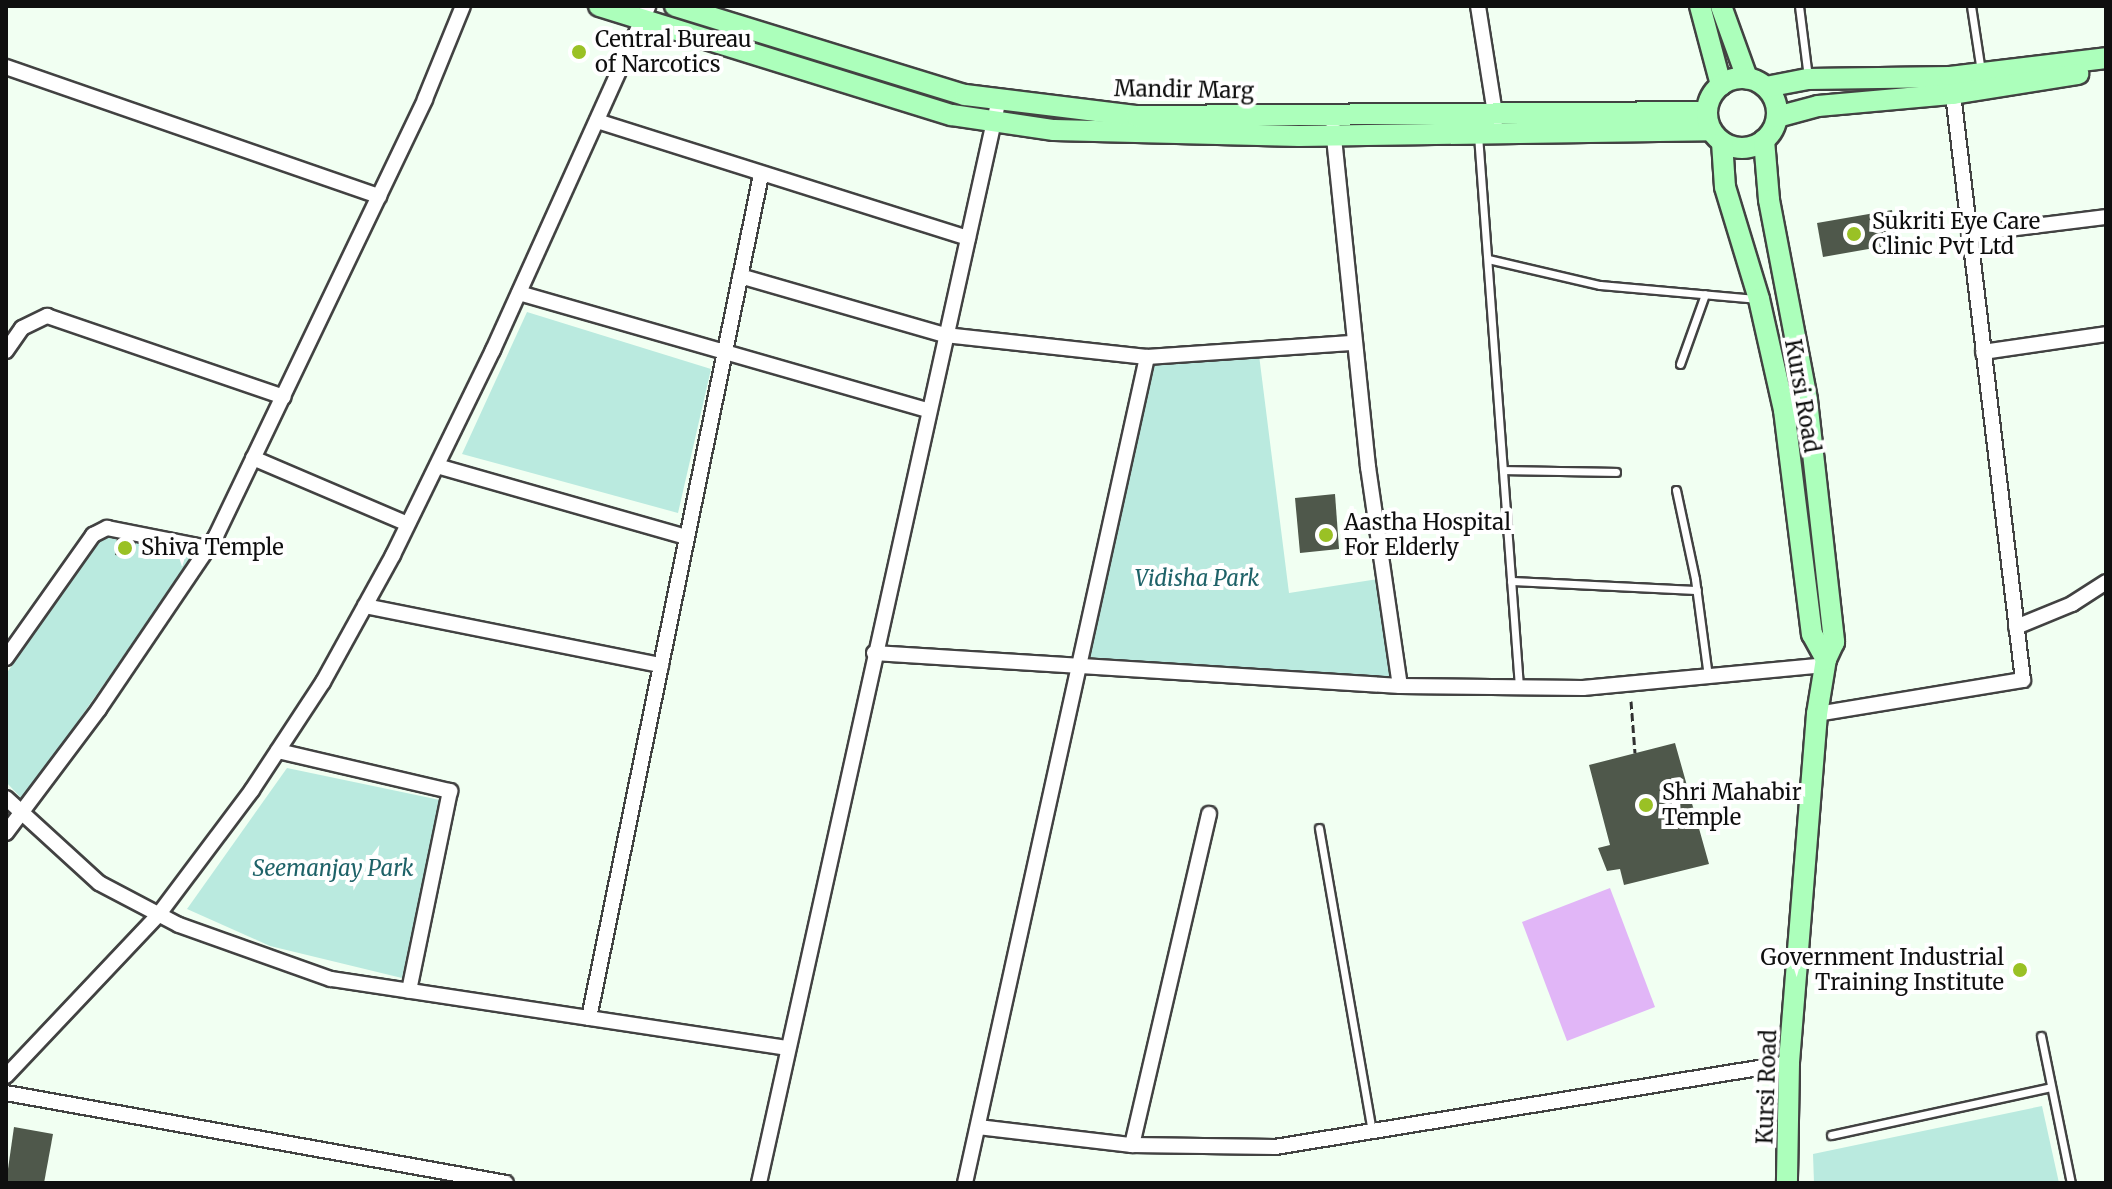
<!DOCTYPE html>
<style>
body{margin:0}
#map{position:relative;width:2112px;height:1189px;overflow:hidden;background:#f1fff2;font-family:Merriweather,serif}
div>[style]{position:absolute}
.green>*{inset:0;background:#baeadf}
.water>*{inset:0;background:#e1b6f7}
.building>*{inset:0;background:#4f584b}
.path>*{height:3px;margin-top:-1.5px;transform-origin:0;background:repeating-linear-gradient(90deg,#313131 0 8px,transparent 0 12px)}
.roads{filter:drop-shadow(2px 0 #424242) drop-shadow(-2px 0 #424242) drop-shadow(0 2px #424242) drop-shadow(0 -2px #424242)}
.service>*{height:7px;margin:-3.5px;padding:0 3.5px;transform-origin:3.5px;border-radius:3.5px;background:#fff}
.minor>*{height:14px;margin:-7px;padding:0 7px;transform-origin:7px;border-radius:7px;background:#fff}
.secondary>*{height:20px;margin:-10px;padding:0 10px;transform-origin:10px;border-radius:10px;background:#acffbb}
.secondary>.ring{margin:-10px;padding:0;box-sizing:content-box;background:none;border:20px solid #acffbb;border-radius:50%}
.dots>*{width:22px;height:22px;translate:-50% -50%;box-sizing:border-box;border:4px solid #fff;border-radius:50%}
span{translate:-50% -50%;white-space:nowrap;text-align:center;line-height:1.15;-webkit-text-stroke:8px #fff;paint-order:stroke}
.poi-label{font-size:22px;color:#0f0f0f}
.left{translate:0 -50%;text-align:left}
.right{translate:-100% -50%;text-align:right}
.street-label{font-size:22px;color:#0f0f0f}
.park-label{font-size:22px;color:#1e6268;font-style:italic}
.frame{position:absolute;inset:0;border:8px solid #0f0f0f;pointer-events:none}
</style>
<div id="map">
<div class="green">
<div style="clip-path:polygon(527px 312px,711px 369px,678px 513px,462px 454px)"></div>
<div style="clip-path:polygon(1259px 355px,1289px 593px,1378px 579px,1393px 679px,1084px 665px,1151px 361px)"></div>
<div style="clip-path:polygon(103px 537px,196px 552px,23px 800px,6px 782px,6px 674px)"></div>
<div style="clip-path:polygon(287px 768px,440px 800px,402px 978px,270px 946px,187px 909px)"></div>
<div style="clip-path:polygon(2042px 1106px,2059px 1183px,1814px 1183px,1813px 1154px)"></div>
</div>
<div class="water">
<div style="clip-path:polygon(1610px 888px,1655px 1007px,1567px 1041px,1522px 922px)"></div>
</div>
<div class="building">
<div style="clip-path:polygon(1892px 210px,1897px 244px,1823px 257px,1817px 223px)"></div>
<div style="clip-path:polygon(1335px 494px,1339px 549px,1300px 553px,1295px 498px)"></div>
<div style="clip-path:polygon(117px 538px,136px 542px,131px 557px,115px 555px)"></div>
<div style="clip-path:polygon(1675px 743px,1709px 864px,1624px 885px,1620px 869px,1607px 871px,1598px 848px,1610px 845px,1589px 765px)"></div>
<div style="clip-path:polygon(14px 1127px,53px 1134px,44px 1183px,6px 1183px)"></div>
</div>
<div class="path">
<div style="left:1631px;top:701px;width:52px;rotate:85.6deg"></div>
</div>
<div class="roads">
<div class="service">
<div style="left:1799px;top:6px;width:72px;rotate:82.8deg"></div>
<div style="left:1971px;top:6px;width:66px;rotate:81.3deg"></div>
<div style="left:1478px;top:135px;width:554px;rotate:85.75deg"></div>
<div style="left:1488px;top:259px;width:115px;rotate:13.1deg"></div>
<div style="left:1600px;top:285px;width:159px;rotate:5.1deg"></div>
<div style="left:1680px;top:364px;width:74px;rotate:-70.3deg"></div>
<div style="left:1503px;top:470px;width:113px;rotate:1deg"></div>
<div style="left:1676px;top:490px;width:91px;rotate:77.9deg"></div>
<div style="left:1695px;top:579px;width:99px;rotate:82.4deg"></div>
<div style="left:1511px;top:581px;width:186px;rotate:2.8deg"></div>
<div style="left:1319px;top:828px;width:308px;rotate:80.1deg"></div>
<div style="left:2041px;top:1036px;width:150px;rotate:78.5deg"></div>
<div style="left:1831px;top:1135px;width:225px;rotate:-12.3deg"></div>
</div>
<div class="minor">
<div style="left:1478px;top:6px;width:115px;rotate:81deg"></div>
<div style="left:6px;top:67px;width:395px;rotate:19.1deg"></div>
<div style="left:597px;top:121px;width:389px;rotate:17.5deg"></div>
<div style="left:1333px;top:128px;width:341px;rotate:84.1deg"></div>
<div style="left:1368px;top:467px;width:221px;rotate:81.7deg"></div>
<div style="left:1969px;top:234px;width:138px;rotate:-7.1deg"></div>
<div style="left:740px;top:276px;width:213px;rotate:16.1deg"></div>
<div style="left:945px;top:335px;width:203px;rotate:6.2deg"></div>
<div style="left:1147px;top:357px;width:208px;rotate:-3.9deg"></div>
<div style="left:519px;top:293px;width:425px;rotate:16deg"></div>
<div style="left:6px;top:351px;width:28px;rotate:-55deg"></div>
<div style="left:22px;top:328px;width:28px;rotate:-26deg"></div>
<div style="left:47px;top:316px;width:250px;rotate:18.9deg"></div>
<div style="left:1983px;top:352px;width:124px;rotate:-8.3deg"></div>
<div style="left:253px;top:458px;width:168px;rotate:23.1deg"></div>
<div style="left:437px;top:466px;width:260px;rotate:15.9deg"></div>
<div style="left:365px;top:606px;width:302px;rotate:11.3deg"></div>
<div style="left:2016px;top:627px;width:61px;rotate:-22.3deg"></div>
<div style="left:2072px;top:604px;width:40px;rotate:-32.9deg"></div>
<div style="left:874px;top:653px;width:527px;rotate:3.59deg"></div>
<div style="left:1400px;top:686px;width:183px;rotate:0.6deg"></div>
<div style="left:1583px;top:688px;width:243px;rotate:-5.4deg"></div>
<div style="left:6px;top:658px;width:151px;rotate:-54.7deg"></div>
<div style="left:93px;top:535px;width:16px;rotate:-27deg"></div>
<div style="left:107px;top:528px;width:103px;rotate:11.2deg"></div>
<div style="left:1817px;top:714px;width:209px;rotate:-9.4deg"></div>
<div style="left:2023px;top:680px;width:590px;rotate:-96.81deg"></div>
<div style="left:278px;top:751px;width:177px;rotate:13.1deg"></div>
<div style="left:450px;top:791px;width:204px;rotate:101.6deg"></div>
<div style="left:6px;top:798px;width:126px;rotate:42.4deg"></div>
<div style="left:99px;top:883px;width:90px;rotate:27.7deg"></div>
<div style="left:179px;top:925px;width:161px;rotate:19.6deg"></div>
<div style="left:331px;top:979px;width:462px;rotate:8.6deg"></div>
<div style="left:6px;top:833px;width:155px;rotate:-53.1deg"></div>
<div style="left:99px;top:709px;width:209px;rotate:-55.9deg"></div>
<div style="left:216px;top:536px;width:484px;rotate:-64.4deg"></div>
<div style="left:425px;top:99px;width:100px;rotate:-67.8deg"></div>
<div style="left:589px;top:1018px;width:860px;rotate:-78.47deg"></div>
<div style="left:6px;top:1076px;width:223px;rotate:-46.6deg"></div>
<div style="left:159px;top:914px;width:155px;rotate:-53.1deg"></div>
<div style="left:252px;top:790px;width:129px;rotate:-56.7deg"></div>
<div style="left:323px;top:682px;width:145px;rotate:-61.1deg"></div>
<div style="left:393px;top:555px;width:228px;rotate:-64deg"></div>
<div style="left:493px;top:350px;width:377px;rotate:-65.7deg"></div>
<div style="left:6px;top:1093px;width:508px;rotate:10.2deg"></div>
<div style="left:978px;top:1127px;width:155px;rotate:6.7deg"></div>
<div style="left:1132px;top:1145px;width:143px;rotate:0.8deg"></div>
<div style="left:1275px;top:1147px;width:521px;rotate:-9.28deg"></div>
<div style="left:1132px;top:1145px;width:340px;rotate:-76.9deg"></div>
<div style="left:759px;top:1183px;width:1110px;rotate:-77.52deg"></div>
<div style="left:965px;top:1183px;width:846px;rotate:-77.57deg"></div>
</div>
<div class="secondary">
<div style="left:599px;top:6px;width:369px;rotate:17.2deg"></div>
<div style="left:952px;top:115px;width:103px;rotate:8.4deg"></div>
<div style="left:1054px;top:130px;width:245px;rotate:1.4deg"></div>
<div style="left:1299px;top:136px;width:412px;rotate:-0.8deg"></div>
<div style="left:675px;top:6px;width:303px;rotate:17.1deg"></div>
<div style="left:965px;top:95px;width:172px;rotate:7deg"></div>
<div style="left:1136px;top:116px;width:571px;rotate:-0.4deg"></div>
<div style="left:1700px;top:6px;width:82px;rotate:75.1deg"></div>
<div style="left:1721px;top:6px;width:77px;rotate:70.1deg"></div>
<div class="ring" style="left:1707px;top:78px;width:50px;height:50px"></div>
<div style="left:1766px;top:87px;width:43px;rotate:-10.8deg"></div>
<div style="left:1808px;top:79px;width:142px;rotate:-0.8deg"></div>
<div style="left:1950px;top:77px;width:157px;rotate:-6.9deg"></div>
<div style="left:1777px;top:117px;width:42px;rotate:-15deg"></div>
<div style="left:1818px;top:106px;width:136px;rotate:-5.1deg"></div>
<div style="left:1953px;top:94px;width:127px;rotate:-9.1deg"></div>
<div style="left:1764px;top:140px;width:60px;rotate:85.2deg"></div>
<div style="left:1769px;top:200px;width:204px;rotate:79.2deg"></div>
<div style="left:1807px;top:400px;width:244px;rotate:83.6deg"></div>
<div style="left:1834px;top:642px;width:19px;rotate:115deg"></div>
<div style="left:1826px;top:659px;width:56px;rotate:99.3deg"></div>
<div style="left:1817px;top:714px;width:350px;rotate:94.6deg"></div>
<div style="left:1789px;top:1063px;width:120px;rotate:91deg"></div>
<div style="left:1722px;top:142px;width:45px;rotate:86.2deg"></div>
<div style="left:1725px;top:187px;width:117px;rotate:73.1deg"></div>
<div style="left:1759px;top:299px;width:114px;rotate:77.3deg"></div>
<div style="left:1784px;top:410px;width:226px;rotate:82.9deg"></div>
<div style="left:1812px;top:634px;width:29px;rotate:61deg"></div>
</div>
</div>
<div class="dots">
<div style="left:579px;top:52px;background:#9ac125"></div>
<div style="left:1854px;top:234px;background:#9ac125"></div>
<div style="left:1326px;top:535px;background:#9ac125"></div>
<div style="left:125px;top:548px;background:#9ac125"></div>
<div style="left:1646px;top:805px;background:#9ac125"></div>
<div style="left:2020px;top:970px;background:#9ac125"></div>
</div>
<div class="poi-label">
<span class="left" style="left:595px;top:52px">Central Bureau<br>of Narcotics</span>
<span class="left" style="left:1872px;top:234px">Sukriti Eye Care<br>Clinic Pvt Ltd</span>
<span class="left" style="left:1344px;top:535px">Aastha Hospital<br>For Elderly</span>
<span class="left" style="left:141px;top:548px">Shiva Temple</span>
<span class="left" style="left:1662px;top:805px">Shri Mahabir<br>Temple</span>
<span class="right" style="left:2004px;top:970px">Government Industrial<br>Training Institute</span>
</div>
<div class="street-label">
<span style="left:1184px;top:90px;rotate:1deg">Mandir Marg</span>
<span style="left:1802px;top:396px;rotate:80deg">Kursi Road</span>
<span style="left:1767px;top:1087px;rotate:-88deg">Kursi Road</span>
</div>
<div class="park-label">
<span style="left:1197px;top:579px">Vidisha Park</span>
<span style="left:333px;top:869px">Seemanjay Park</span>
</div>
<div class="frame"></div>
</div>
